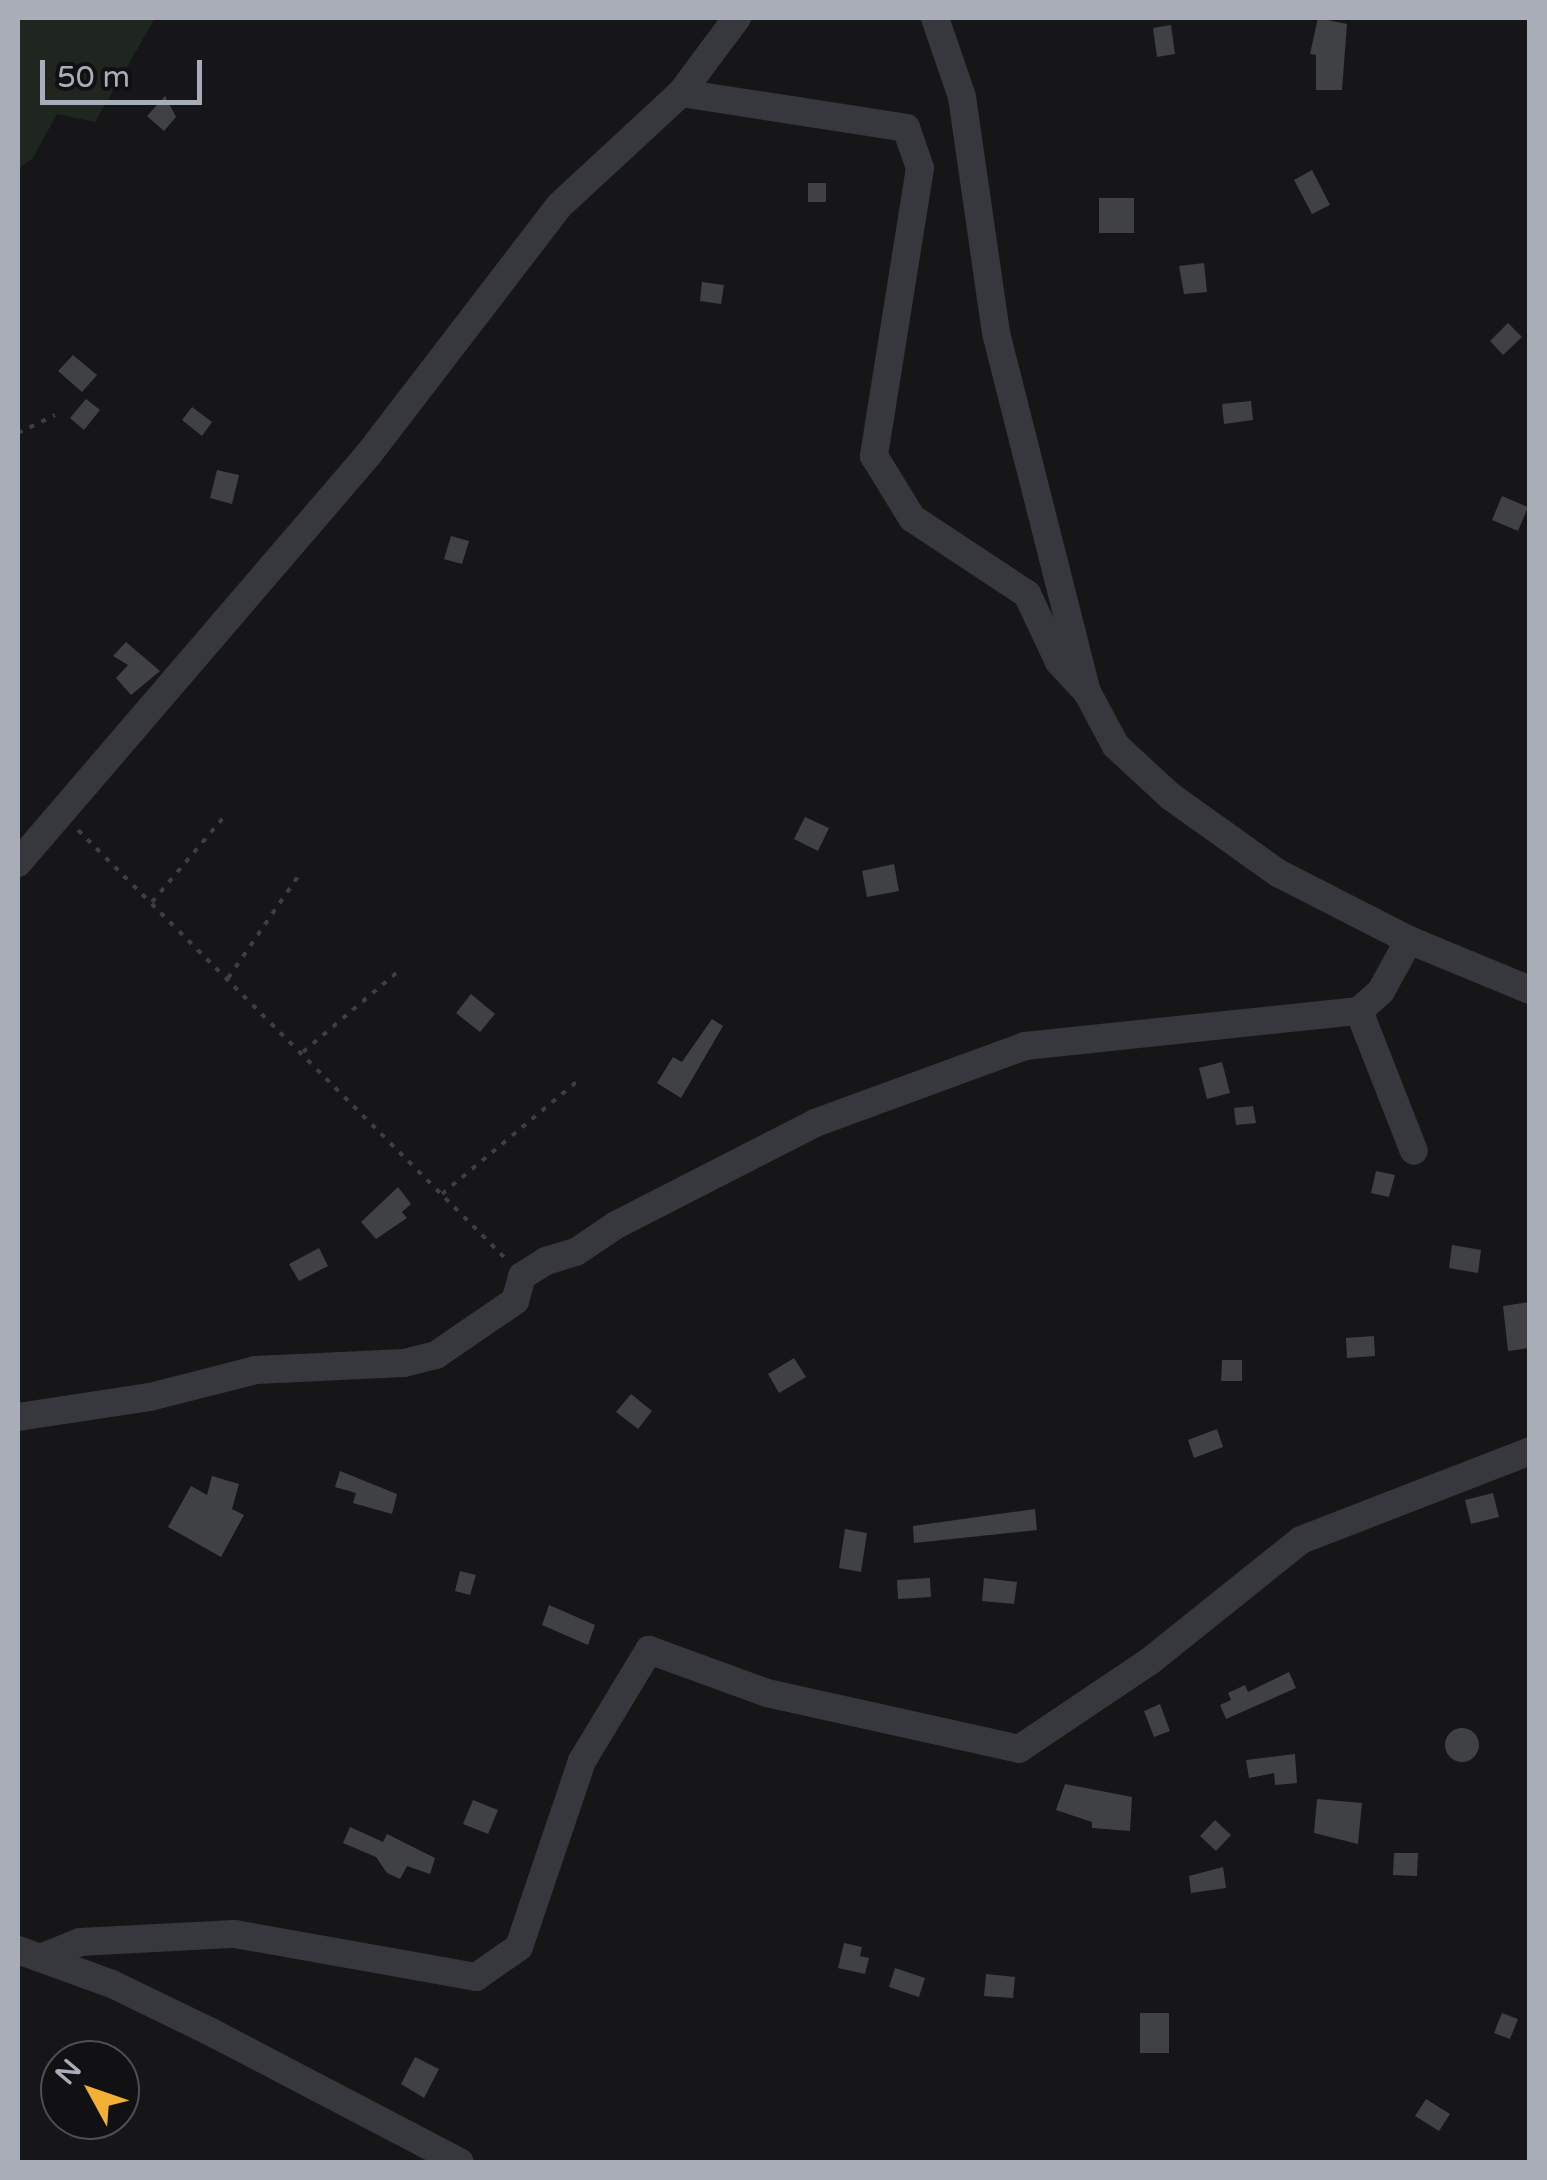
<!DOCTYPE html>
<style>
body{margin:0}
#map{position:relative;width:1547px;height:2180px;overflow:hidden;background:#161618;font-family:"Varela Round",sans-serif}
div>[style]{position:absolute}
.green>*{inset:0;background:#1e261f}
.building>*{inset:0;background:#404145}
.round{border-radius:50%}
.path>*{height:4px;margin-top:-2px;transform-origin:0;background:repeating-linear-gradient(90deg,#3d3f44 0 5px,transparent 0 13px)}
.minor>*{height:28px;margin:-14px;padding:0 14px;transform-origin:14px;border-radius:14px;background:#37383d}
span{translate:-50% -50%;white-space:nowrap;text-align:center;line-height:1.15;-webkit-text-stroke:8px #111113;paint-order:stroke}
.frame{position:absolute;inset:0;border:20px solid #a8adb8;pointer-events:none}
.north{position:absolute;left:40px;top:2040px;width:100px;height:100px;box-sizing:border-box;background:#111113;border:2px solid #4d4f55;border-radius:50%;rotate:310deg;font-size:28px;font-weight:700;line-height:40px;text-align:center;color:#a8adb8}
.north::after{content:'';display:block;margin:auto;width:35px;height:45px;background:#f2b134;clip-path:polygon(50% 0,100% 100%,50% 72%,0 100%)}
.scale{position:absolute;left:40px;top:60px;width:162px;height:45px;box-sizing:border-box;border:5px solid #a8adb8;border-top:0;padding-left:12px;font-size:30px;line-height:35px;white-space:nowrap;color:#a8adb8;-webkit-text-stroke:8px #111113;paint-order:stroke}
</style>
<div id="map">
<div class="green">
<div style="clip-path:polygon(18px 18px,155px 18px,95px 122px,57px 114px,33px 158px,18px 169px)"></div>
</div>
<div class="building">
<div style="clip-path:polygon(1318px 18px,1347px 24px,1342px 90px,1316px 90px,1316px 55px,1310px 54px)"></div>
<div style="clip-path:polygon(1171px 25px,1175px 54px,1157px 57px,1153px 28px)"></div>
<div style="clip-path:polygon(165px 96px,176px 117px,164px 131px,147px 116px)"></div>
<div style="clip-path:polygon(1312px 170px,1330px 205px,1312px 214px,1294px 180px)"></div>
<div style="clip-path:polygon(808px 183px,826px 183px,826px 202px,808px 202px)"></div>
<div style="clip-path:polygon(1099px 198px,1134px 198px,1134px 233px,1099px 233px)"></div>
<div style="clip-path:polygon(1204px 263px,1207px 292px,1184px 294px,1179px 266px)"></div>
<div style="clip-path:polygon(702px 282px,724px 285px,721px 304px,700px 301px)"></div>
<div style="clip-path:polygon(1508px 323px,1522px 337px,1503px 355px,1490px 341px)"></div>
<div style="clip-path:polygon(73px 355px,97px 375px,82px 392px,58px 371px)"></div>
<div style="clip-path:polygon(86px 399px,100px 410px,84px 430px,70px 418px)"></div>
<div style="clip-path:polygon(1251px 401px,1253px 420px,1224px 424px,1222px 404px)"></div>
<div style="clip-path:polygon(192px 407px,212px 422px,202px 436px,182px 420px)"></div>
<div style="clip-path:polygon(217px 470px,239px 475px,232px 504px,210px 498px)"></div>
<div style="clip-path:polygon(1502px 496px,1528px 507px,1518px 531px,1492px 520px)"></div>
<div style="clip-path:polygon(451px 536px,469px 541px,462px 564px,444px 559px)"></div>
<div style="clip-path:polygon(126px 642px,160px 671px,131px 695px,116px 678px,128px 665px,113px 656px)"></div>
<div style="clip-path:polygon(805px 817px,829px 828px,818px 851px,794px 839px)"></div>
<div style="clip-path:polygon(894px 864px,899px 891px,867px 897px,862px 871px)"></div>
<div style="clip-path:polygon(471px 994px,495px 1014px,480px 1032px,456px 1013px)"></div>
<div style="clip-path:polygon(712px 1019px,723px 1026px,681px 1098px,657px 1083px,673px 1057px,682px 1062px)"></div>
<div style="clip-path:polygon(1222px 1062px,1230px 1093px,1207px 1099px,1199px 1068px)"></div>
<div style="clip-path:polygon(1253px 1106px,1256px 1123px,1236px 1125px,1234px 1108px)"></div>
<div style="clip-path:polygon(1376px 1171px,1395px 1175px,1389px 1197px,1371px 1193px)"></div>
<div style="clip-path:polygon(398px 1187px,411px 1204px,402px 1212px,407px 1218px,376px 1239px,361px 1222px)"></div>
<div style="clip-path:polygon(1452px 1245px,1481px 1250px,1478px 1273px,1449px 1268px)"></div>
<div style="clip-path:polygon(319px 1248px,328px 1266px,299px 1281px,289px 1264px)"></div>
<div style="clip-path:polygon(1530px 1302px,1530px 1348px,1508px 1351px,1503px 1306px)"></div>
<div style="clip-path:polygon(1374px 1336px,1375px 1356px,1347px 1358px,1346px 1338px)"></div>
<div style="clip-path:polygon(794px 1358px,806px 1377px,779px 1393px,768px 1374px)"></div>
<div style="clip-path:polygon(1222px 1360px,1242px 1360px,1242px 1381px,1221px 1381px)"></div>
<div style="clip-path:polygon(631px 1394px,652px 1411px,638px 1429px,616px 1412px)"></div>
<div style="clip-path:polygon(1217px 1429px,1223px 1447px,1194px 1458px,1188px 1440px)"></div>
<div style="clip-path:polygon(340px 1471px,397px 1494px,392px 1514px,353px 1503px,356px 1493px,335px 1487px)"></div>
<div style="clip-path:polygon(212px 1476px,239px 1484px,232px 1509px,244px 1515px,221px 1557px,168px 1527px,191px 1486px,207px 1495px)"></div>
<div style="clip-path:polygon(1493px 1493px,1499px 1517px,1471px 1524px,1465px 1500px)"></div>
<div style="clip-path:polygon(1035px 1509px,1037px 1530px,914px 1543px,913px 1526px)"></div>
<div style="clip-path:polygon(845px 1529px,867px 1533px,861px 1572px,839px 1568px)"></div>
<div style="clip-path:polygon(460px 1571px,476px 1575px,470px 1595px,455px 1591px)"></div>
<div style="clip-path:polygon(930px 1578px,931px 1597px,898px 1599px,897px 1580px)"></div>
<div style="clip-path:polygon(984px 1578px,1017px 1582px,1014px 1604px,982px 1601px)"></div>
<div style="clip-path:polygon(549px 1605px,595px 1625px,588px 1645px,542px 1625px)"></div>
<div style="clip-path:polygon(1289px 1672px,1296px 1688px,1226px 1719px,1220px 1705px,1231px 1700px,1228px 1693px,1245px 1685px,1248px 1692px)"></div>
<div style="clip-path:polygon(1160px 1704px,1170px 1731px,1154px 1737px,1144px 1711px)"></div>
<div class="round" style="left:1445px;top:1728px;width:34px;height:34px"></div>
<div style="clip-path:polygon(1295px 1754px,1297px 1783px,1275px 1785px,1274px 1773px,1249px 1778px,1246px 1760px)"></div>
<div style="clip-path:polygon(1065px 1784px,1132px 1797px,1130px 1831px,1092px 1828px,1092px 1822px,1056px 1810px)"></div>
<div style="clip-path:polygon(1317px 1799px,1362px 1803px,1358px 1844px,1314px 1833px)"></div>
<div style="clip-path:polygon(473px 1800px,498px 1810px,488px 1834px,463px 1824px)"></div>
<div style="clip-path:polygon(1215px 1820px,1231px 1835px,1216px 1851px,1200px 1836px)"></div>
<div style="clip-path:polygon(350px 1827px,383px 1842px,387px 1834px,435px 1858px,430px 1874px,407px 1866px,400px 1879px,387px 1873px,376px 1857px,343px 1843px)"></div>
<div style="clip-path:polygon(1394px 1853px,1418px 1853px,1417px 1876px,1393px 1875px)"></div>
<div style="clip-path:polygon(1223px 1867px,1226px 1888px,1191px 1893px,1189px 1876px)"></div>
<div style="clip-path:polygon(844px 1943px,862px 1947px,860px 1956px,869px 1958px,865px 1974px,838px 1968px)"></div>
<div style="clip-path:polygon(895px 1968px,925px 1978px,919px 1997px,889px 1987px)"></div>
<div style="clip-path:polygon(986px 1974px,1015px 1977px,1013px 1998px,984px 1996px)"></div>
<div style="clip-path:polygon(1140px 2013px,1169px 2013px,1169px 2053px,1140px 2053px)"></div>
<div style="clip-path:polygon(1502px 2013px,1518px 2019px,1510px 2039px,1494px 2033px)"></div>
<div style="clip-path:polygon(415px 2057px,439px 2069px,424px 2098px,401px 2084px)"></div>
<div style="clip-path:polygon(1426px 2099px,1450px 2114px,1439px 2131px,1415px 2116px)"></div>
</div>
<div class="path">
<div style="left:18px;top:433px;width:41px;rotate:-25.9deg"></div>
<div style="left:78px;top:830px;width:605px;rotate:45.07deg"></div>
<div style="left:152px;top:902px;width:110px;rotate:-49.8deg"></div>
<div style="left:228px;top:978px;width:125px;rotate:-55.4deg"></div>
<div style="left:303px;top:1052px;width:130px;rotate:-40.3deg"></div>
<div style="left:442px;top:1194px;width:180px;rotate:-39.8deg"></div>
</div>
<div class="minor">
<div style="left:935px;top:18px;width:83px;rotate:71.1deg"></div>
<div style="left:962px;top:97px;width:238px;rotate:81.8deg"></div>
<div style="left:996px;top:333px;width:370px;rotate:75.8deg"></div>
<div style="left:1087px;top:692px;width:61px;rotate:61.8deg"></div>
<div style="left:1116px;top:746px;width:74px;rotate:42.8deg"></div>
<div style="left:1170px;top:796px;width:133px;rotate:35.5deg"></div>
<div style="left:1278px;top:873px;width:147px;rotate:27.1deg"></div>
<div style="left:681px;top:93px;width:228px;rotate:8.8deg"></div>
<div style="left:906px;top:128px;width:42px;rotate:70.7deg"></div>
<div style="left:920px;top:168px;width:292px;rotate:99.1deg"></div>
<div style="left:874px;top:456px;width:73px;rotate:58.5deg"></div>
<div style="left:912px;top:518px;width:138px;rotate:33.5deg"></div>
<div style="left:1027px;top:594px;width:75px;rotate:64.8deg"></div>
<div style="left:1059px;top:662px;width:41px;rotate:47deg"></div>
<div style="left:18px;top:863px;width:538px;rotate:-49.38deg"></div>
<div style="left:368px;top:455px;width:315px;rotate:-52.5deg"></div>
<div style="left:560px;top:205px;width:165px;rotate:-42.8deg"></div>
<div style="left:681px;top:93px;width:94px;rotate:-53.3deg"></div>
<div style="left:1359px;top:1011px;width:150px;rotate:68.6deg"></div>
<div style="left:18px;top:1417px;width:134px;rotate:-8.6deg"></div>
<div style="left:150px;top:1397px;width:109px;rotate:-14.3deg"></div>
<div style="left:256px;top:1370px;width:148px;rotate:-2.7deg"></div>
<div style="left:404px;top:1363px;width:33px;rotate:-14deg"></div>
<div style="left:436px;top:1355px;width:96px;rotate:-34.4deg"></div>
<div style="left:515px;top:1301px;width:26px;rotate:-74deg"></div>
<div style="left:522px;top:1276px;width:28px;rotate:-32deg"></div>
<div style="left:546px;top:1261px;width:31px;rotate:-17deg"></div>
<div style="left:576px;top:1252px;width:48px;rotate:-34deg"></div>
<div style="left:616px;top:1225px;width:224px;rotate:-27.1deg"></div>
<div style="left:815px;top:1123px;width:224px;rotate:-20.1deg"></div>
<div style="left:1025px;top:1046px;width:336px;rotate:-6deg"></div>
<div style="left:1359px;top:1011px;width:30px;rotate:-42deg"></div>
<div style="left:1381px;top:991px;width:58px;rotate:-61.2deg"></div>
<div style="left:1409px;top:940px;width:131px;rotate:22.5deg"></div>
<div style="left:18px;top:1950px;width:100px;rotate:19.9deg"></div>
<div style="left:112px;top:1984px;width:108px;rotate:25.9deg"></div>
<div style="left:209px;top:2031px;width:283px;rotate:27.6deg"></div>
<div style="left:43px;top:1957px;width:40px;rotate:-22deg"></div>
<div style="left:80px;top:1942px;width:155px;rotate:-3deg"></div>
<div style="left:235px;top:1934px;width:245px;rotate:10.1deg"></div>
<div style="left:476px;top:1977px;width:52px;rotate:-34.9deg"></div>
<div style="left:519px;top:1947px;width:196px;rotate:-71.3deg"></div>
<div style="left:582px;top:1761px;width:130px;rotate:-58.9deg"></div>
<div style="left:649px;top:1650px;width:126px;rotate:20deg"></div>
<div style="left:767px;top:1693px;width:258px;rotate:12.5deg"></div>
<div style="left:1019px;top:1749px;width:158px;rotate:-33.9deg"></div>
<div style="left:1150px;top:1661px;width:193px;rotate:-38.7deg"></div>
<div style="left:1301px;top:1540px;width:246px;rotate:-21.2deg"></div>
</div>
<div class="frame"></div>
<div class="north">N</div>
<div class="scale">50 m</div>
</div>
